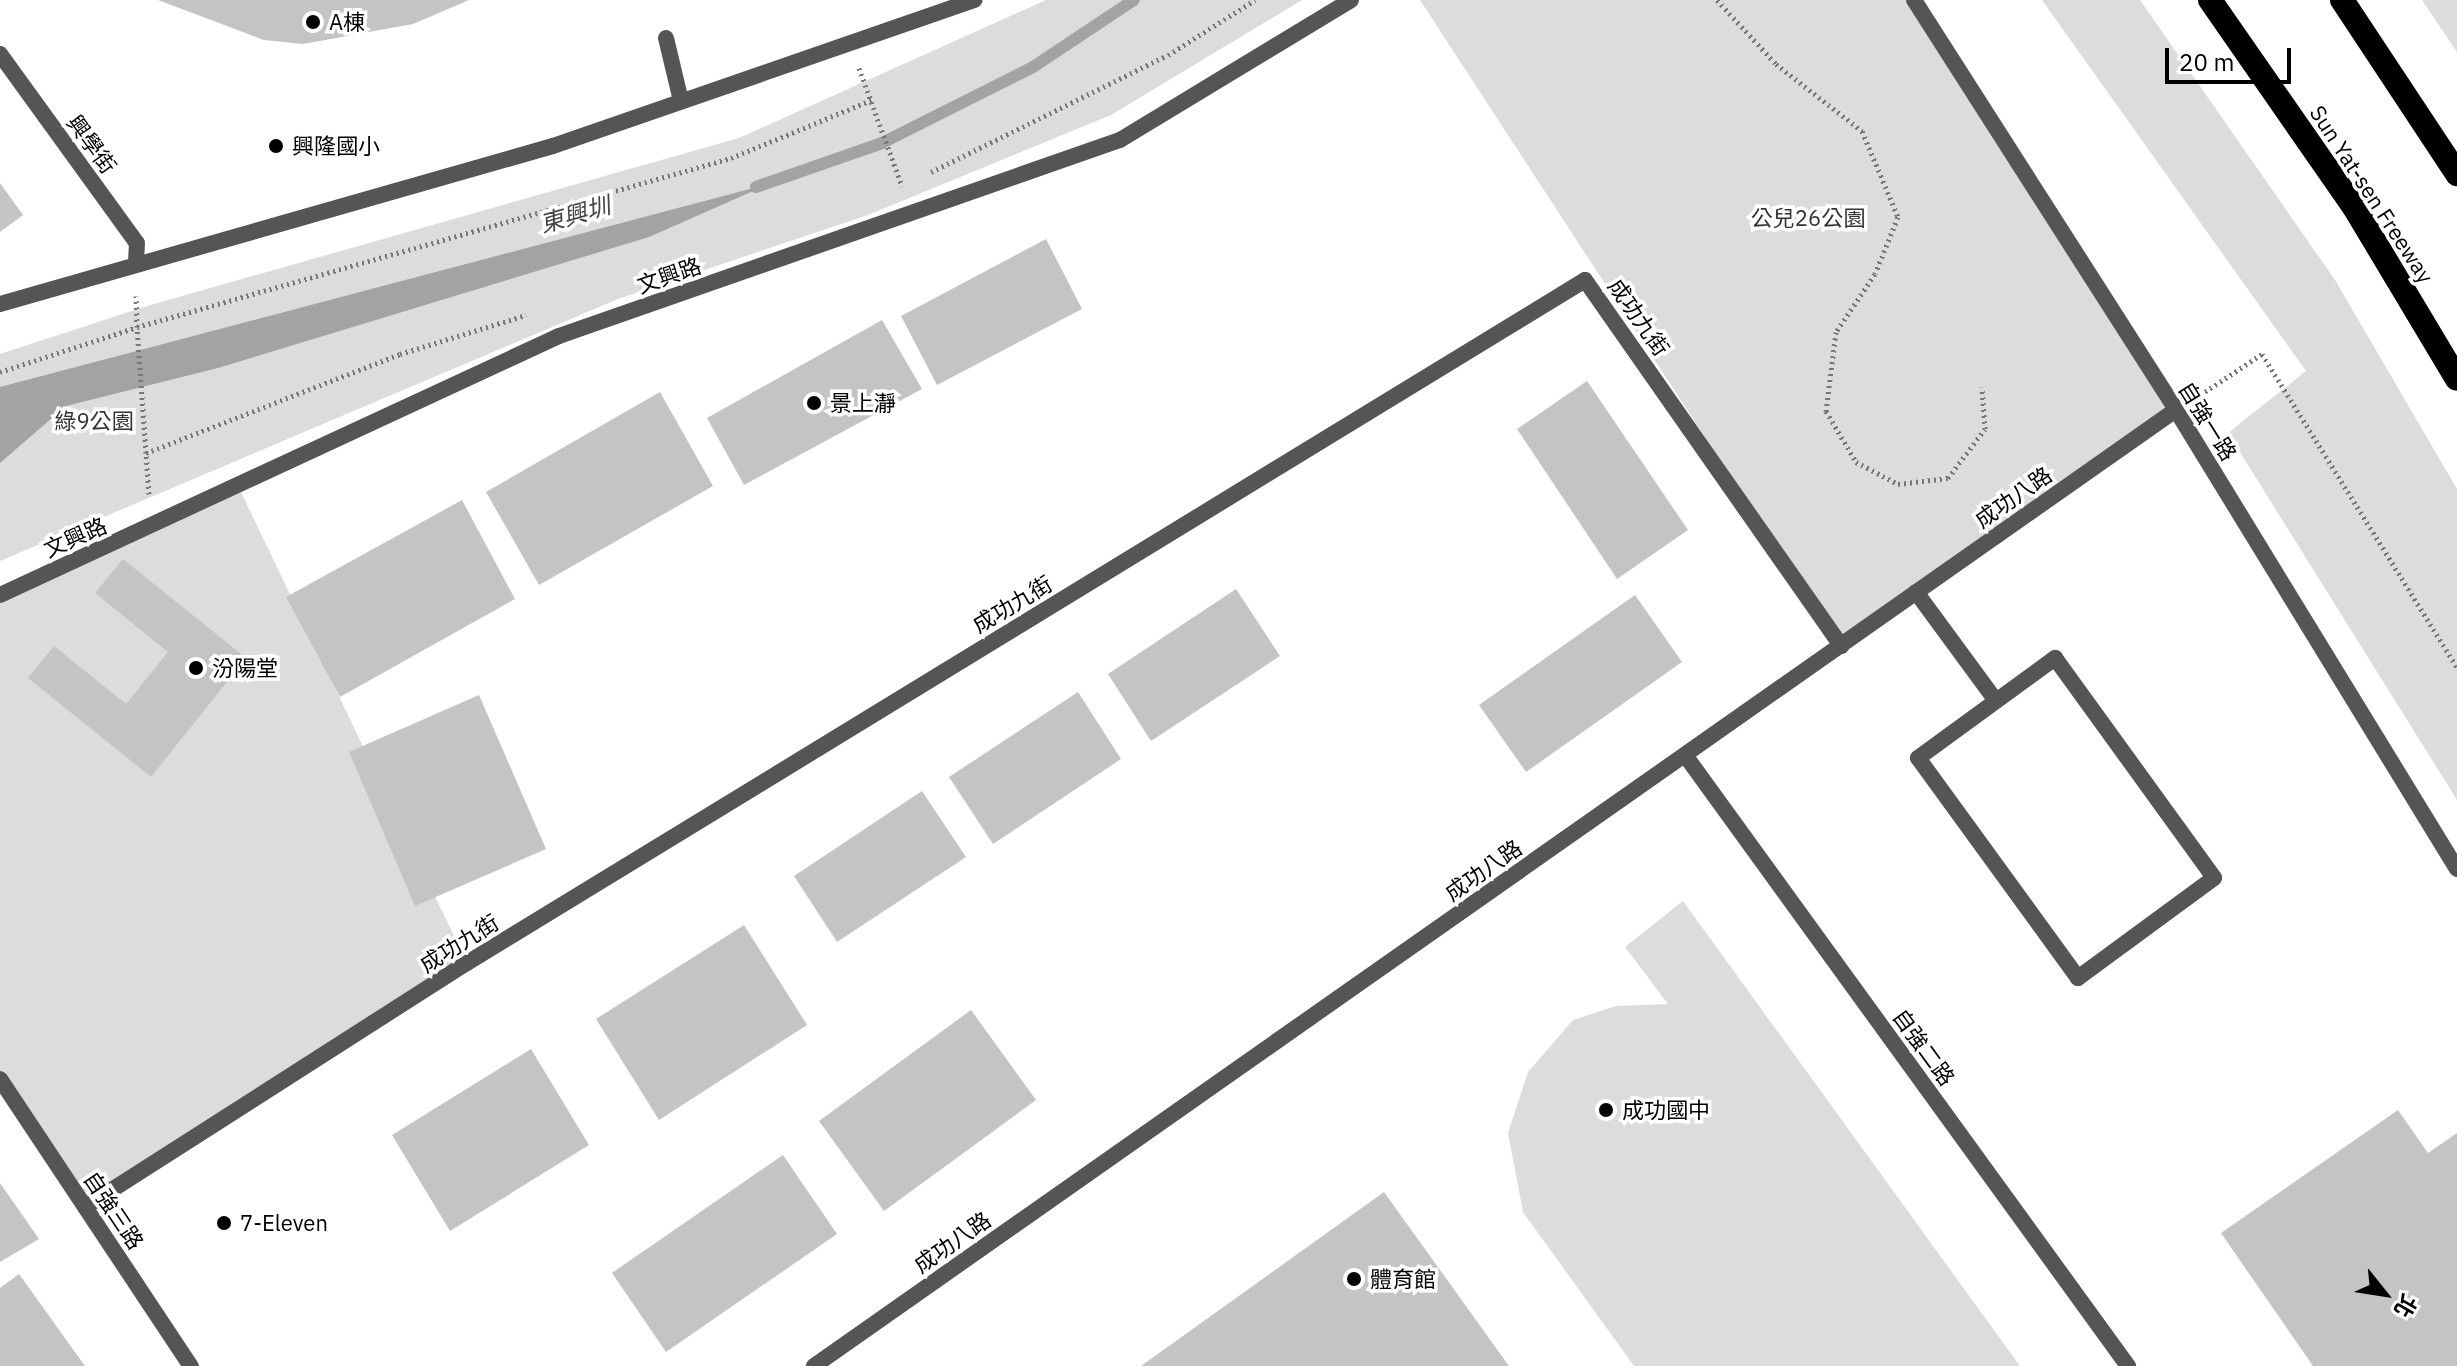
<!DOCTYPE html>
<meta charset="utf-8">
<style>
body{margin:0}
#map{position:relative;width:2457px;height:1366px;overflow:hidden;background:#fff;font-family:"IBM Plex Sans","Noto Sans TC",sans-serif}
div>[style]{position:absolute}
.green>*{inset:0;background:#dcdcdc}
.water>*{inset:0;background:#a3a3a3}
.stream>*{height:12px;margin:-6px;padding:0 6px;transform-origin:6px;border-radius:6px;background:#a3a3a3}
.building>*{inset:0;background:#c4c4c4}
.path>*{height:5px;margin-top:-2.5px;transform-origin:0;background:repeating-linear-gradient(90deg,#777 0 2px,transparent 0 6px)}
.service>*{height:16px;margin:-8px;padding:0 8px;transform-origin:8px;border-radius:8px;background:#555}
.minor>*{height:16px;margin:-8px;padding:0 8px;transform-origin:8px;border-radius:8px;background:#555}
.motorway>*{height:24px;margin:-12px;padding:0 12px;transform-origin:12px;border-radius:12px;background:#000}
.dots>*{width:22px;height:22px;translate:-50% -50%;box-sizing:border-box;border:4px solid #fff;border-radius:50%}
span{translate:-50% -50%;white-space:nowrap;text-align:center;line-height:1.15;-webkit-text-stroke:7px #fff;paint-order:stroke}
.poi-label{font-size:22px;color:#000}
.left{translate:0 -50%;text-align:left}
.street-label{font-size:22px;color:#000}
.park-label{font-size:22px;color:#333}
.water-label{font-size:24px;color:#444;font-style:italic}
.north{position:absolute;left:2345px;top:1254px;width:80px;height:80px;-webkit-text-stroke:6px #fff;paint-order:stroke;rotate:120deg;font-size:22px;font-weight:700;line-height:32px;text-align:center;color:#000}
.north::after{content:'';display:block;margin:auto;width:28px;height:36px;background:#000;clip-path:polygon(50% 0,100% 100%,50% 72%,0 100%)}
.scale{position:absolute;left:2165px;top:48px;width:126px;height:36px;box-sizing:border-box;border:4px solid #000;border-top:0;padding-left:10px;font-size:24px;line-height:28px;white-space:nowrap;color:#000;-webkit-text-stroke:6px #fff;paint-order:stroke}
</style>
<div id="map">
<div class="green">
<div style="clip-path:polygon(1046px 0,1302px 0,1111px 115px,868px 215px,618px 299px,0 561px,0 354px,147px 306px,739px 138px)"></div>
<div style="clip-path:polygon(1420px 0,1914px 0,2176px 410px,1841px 646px)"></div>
<div style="clip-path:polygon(2042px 0,2140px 0,2335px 280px,2457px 489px,2457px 800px,2228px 433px,2306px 371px)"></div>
<div style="clip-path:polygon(2422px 0,2457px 0,2457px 52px)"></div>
<div style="clip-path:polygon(239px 488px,467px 963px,85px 1207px,0 1079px,0 595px)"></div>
<div style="clip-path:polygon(1683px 901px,2020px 1366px,1634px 1366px,1523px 1212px,1508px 1133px,1528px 1072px,1573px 1020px,1616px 1006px,1668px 1004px,1625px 947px)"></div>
</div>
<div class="water">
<div style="clip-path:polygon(769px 184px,649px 237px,218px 368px,66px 406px,0 463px,0 387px)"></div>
</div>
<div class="stream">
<div style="left:756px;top:187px;width:133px;rotate:-19.2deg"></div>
<div style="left:882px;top:143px;width:169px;rotate:-26.7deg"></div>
<div style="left:1033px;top:67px;width:121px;rotate:-33.6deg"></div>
</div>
<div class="building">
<div style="clip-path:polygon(158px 0,469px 0,413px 24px,303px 44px,264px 40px)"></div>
<div style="clip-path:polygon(0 183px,23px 215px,0 232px)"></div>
<div style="clip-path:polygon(1046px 239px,1082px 309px,937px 385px,901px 316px)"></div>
<div style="clip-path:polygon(882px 320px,922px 389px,744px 485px,707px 418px)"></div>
<div style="clip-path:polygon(1587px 381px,1688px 530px,1617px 579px,1517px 429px)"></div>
<div style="clip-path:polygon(660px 392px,713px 486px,539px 585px,486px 492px)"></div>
<div style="clip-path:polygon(462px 500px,515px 599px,340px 697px,286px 597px)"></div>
<div style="clip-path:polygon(123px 559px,246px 658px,151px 777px,28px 678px,54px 646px,126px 704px,168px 652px,95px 593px)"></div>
<div style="clip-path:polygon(1236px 589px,1280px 656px,1151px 741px,1108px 674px)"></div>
<div style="clip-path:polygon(1635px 595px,1682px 662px,1526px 772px,1479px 705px)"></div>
<div style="clip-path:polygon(1078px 692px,1121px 759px,993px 844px,949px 777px)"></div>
<div style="clip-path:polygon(479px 695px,546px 849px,415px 906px,349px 752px)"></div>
<div style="clip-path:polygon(922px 791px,966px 857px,837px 942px,794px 876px)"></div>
<div style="clip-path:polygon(744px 925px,807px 1025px,659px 1120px,596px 1019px)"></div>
<div style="clip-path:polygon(971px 1010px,1036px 1100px,884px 1211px,819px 1121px)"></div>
<div style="clip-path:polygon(531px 1049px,589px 1145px,450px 1231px,392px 1135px)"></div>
<div style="clip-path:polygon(2398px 1110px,2428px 1153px,2457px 1133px,2457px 1366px,2313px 1366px,2221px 1233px)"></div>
<div style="clip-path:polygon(783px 1155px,837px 1234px,666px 1352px,612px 1273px)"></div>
<div style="clip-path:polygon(0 1183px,39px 1239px,0 1262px)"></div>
<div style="clip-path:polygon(1384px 1192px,1509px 1366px,1141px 1366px)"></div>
<div style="clip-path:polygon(19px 1274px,85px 1366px,0 1366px,0 1288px)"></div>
</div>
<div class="path">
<div style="left:1717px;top:0;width:87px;rotate:47.3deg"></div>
<div style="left:1776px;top:64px;width:109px;rotate:37.9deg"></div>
<div style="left:1862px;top:131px;width:93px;rotate:67.3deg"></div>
<div style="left:1898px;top:217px;width:61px;rotate:112deg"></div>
<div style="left:1875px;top:274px;width:70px;rotate:123.9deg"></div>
<div style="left:1836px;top:332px;width:80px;rotate:97.2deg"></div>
<div style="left:1826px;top:411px;width:59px;rotate:59.5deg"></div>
<div style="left:1856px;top:462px;width:47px;rotate:27.6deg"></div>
<div style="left:1898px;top:484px;width:50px;rotate:-6.8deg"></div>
<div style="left:1948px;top:478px;width:61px;rotate:-52.9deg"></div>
<div style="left:1985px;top:429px;width:42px;rotate:-94.1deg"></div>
<div style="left:859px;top:68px;width:126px;rotate:70deg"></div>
<div style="left:931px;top:172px;width:264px;rotate:-26.3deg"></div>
<div style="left:1168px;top:55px;width:103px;rotate:-32.3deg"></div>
<div style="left:0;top:372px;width:144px;rotate:-18.2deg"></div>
<div style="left:137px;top:327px;width:31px;rotate:-92deg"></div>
<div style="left:2200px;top:395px;width:74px;rotate:-33.5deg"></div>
<div style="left:2262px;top:354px;width:369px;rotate:58.1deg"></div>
<div style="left:146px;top:453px;width:126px;rotate:-94.1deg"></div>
<div style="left:137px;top:327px;width:618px;rotate:-15.88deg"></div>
<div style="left:731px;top:158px;width:155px;rotate:-22.4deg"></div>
<div style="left:149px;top:494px;width:41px;rotate:-94.2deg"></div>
<div style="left:146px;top:453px;width:273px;rotate:-21.3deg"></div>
<div style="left:400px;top:354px;width:132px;rotate:-17.2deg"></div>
</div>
<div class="service">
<div style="left:666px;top:38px;width:65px;rotate:76.6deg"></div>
<div style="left:1916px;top:592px;width:135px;rotate:53.7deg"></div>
<div style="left:2055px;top:658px;width:271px;rotate:54.1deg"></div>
<div style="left:2214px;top:878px;width:169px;rotate:143.7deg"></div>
<div style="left:2078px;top:978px;width:272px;rotate:-126deg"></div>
<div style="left:1918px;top:758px;width:170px;rotate:-36.1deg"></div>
</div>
<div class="minor">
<div style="left:1914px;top:0;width:487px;rotate:57.4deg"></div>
<div style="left:2176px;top:410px;width:538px;rotate:58.53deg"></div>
<div style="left:0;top:54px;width:233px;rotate:54.1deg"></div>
<div style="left:137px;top:243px;width:20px;rotate:93deg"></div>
<div style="left:0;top:304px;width:575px;rotate:-15.95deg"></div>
<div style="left:553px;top:146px;width:446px;rotate:-19.1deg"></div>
<div style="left:0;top:595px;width:616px;rotate:-24.86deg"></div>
<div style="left:559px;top:336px;width:594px;rotate:-19.26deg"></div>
<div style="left:1120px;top:140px;width:270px;rotate:-31.2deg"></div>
<div style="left:1685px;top:755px;width:755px;rotate:54.06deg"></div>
<div style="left:0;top:1079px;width:345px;rotate:56.4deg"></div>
<div style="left:85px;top:1207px;width:453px;rotate:-32.6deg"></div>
<div style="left:467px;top:963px;width:1310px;rotate:-31.42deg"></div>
<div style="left:1585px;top:280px;width:447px;rotate:55deg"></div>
<div style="left:814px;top:1366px;width:1664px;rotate:-35.07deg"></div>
</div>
<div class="motorway">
<div style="left:2210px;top:0;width:252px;rotate:55.2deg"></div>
<div style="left:2354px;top:207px;width:200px;rotate:59.1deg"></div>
<div style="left:2342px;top:0;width:209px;rotate:56.5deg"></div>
</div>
<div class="dots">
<div style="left:313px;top:22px;background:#000"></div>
<div style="left:276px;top:146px;background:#000"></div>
<div style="left:814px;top:403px;background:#000"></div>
<div style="left:196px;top:668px;background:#000"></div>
<div style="left:1606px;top:1110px;background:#000"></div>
<div style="left:224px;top:1223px;background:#000"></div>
<div style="left:1354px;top:1279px;background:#000"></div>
</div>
<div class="poi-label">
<span class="left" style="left:329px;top:22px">A棟</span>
<span class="left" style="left:292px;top:146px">興隆國小</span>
<span class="left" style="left:830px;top:403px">景上瀞</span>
<span class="left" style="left:212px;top:668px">汾陽堂</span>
<span class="left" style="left:1622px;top:1110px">成功國中</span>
<span class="left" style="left:240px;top:1223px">7-Eleven</span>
<span class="left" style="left:1370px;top:1279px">體育館</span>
</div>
<div class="street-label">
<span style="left:92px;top:144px;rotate:54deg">興學街</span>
<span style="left:2372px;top:194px;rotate:57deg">Sun Yat-sen Freeway</span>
<span style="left:669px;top:275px;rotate:-19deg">文興路</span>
<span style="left:1639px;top:317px;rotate:55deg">成功九街</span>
<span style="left:2208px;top:421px;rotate:58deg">自強一路</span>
<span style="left:2013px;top:497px;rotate:-35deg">成功八路</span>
<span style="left:75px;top:537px;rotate:-24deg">文興路</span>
<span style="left:1012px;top:604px;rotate:-31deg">成功九街</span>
<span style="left:1483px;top:870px;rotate:-35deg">成功八路</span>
<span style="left:459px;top:943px;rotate:-32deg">成功九街</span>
<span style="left:1924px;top:1047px;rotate:54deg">自強二路</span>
<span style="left:114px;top:1210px;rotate:56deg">自強三路</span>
<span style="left:952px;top:1242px;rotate:-35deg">成功八路</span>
</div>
<div class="park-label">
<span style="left:1808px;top:218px">公兒26公園</span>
<span style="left:94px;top:421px">綠9公園</span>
</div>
<div class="water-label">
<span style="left:575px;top:215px;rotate:-16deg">東興圳</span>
</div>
<div class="north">北</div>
<div class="scale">20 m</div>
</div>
